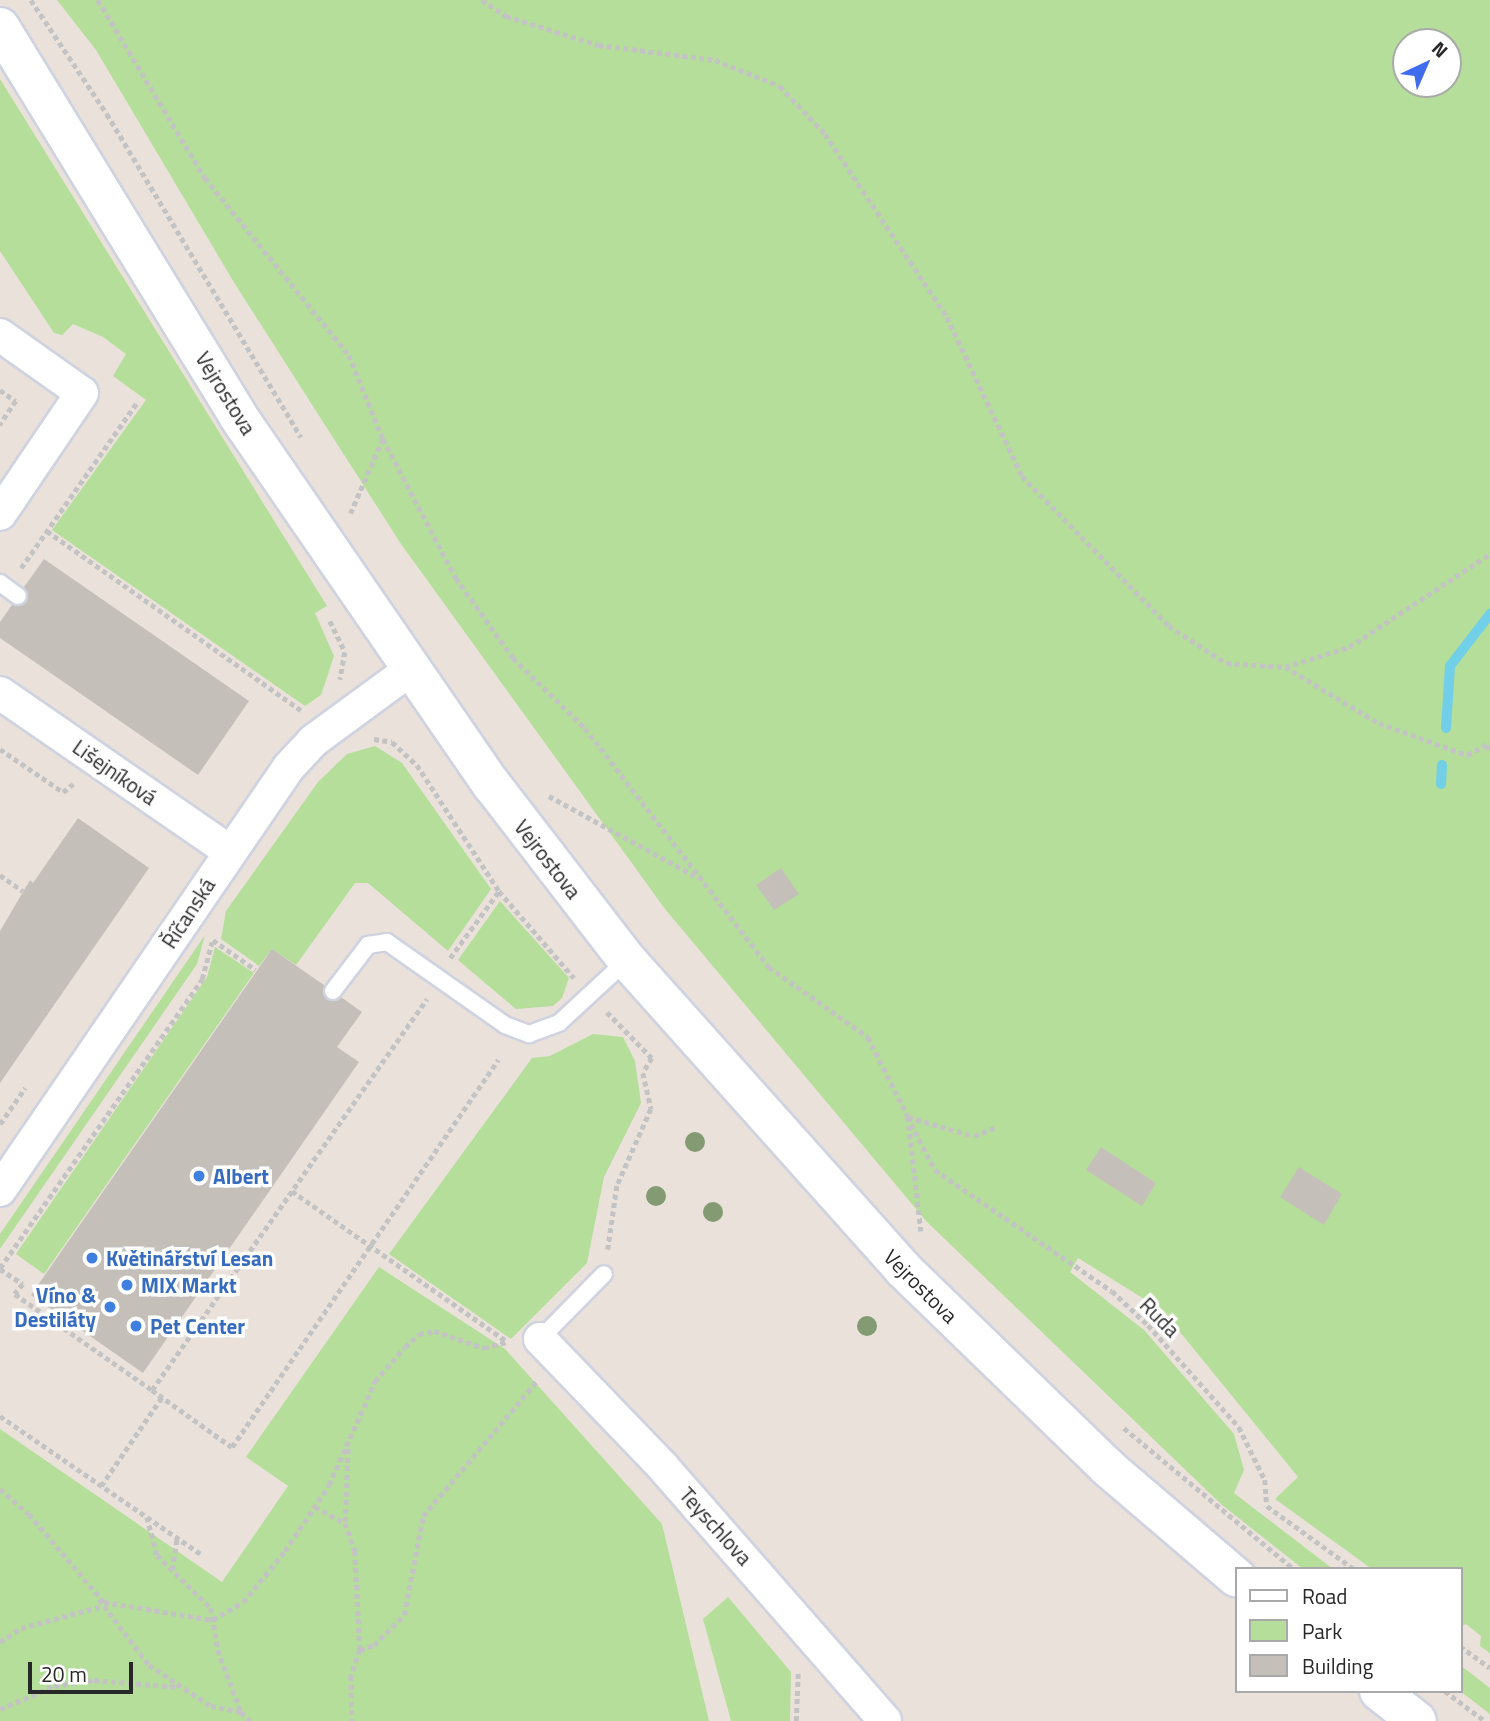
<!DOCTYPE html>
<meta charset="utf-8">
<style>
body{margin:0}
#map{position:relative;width:1490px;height:1721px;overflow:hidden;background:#eae2da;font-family:"Titillium Web",sans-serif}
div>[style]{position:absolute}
.green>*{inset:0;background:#b4de99}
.stream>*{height:10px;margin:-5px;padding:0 5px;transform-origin:5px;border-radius:5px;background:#71cfe7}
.building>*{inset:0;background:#c5bfba}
.path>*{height:4.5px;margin-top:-2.25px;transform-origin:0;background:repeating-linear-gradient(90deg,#c3c3c3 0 5px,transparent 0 8.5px)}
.roads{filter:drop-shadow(2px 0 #cfd3e0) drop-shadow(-2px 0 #cfd3e0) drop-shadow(0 2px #cfd3e0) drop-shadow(0 -2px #cfd3e0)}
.lane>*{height:16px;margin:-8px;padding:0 8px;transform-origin:8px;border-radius:8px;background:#fff}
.street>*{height:32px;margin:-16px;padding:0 16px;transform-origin:16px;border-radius:16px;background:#fff}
.secondary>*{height:38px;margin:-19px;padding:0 19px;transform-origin:19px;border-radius:19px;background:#fff}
.trees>*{width:20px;height:20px;margin:-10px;border-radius:50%;background:#839a72}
.dots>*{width:19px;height:19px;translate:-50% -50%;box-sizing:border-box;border:4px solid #fff;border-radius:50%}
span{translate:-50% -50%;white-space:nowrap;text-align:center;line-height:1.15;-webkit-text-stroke:7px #fff;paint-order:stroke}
.street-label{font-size:21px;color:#282828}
.shop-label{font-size:21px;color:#366cbe;font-weight:700}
.left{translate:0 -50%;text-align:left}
.right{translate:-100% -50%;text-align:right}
.legend{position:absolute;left:1235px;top:1567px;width:228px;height:126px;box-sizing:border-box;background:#fff;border:2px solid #a9a9a9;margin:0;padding:9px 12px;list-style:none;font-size:21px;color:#282828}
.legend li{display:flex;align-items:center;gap:14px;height:35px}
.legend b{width:35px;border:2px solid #a9a9a9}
.north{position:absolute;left:1392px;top:28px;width:70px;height:70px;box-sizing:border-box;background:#fff;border:2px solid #a9a9a9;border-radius:50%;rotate:44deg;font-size:19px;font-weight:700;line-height:28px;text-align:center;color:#282828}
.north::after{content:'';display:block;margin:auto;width:24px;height:32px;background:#416cef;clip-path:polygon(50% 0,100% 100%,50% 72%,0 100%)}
.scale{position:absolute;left:28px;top:1662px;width:105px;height:32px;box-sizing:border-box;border:4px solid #282828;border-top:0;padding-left:9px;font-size:21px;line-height:24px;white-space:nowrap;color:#282828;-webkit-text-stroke:5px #fff;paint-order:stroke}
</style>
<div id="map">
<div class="green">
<div style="clip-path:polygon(evenodd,57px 0,1490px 0,1490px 1653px,1480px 1646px,1481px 1636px,1466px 1624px,1460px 1627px,1460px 1569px,1372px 1569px,1275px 1499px,1298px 1477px,1162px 1310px,1078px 1258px,1070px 1272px,1144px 1330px,1234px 1434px,1244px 1470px,1234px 1493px,1333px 1569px,1303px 1569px,1221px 1504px,927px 1222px,665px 909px,401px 544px,235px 284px,96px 50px,57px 0,1406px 42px,1448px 42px,1448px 84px,1406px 84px,1406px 42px)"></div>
<div style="clip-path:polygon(0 79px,327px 606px,315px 613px,334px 656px,321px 695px,305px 706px,52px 530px,146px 400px,113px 376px,126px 354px,103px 337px,73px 324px,62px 335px,54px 333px,0 251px)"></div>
<div style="clip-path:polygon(375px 746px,402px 763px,491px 889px,448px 951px,368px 883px,355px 883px,296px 965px,272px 949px,259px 966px,221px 939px,226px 911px,318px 782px,347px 754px)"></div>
<div style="clip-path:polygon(500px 901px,569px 978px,562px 998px,553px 1006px,516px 1009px,458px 960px)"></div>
<div style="clip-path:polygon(205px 935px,197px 964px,0 1249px,0 1234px)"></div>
<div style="clip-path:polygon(215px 947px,254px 973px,44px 1274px,16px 1254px,207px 977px)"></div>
<div style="clip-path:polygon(593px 1034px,623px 1037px,635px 1061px,641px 1103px,604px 1177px,587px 1263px,511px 1339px,389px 1254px,532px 1058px,550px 1056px)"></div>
<div style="clip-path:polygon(379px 1267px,505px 1349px,662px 1524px,709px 1721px,0 1721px,0 1429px,222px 1582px,288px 1486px,246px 1457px)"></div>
<div style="clip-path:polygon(728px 1597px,791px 1672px,790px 1721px,731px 1721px,703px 1619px)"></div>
<div style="clip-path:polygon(1460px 1665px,1490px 1688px,1490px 1714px,1460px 1691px)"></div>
</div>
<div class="stream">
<div style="left:1446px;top:728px;width:62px;rotate:-86.3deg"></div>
<div style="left:1450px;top:666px;width:66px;rotate:-52.4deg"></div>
<div style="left:1441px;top:784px;width:19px;rotate:-87deg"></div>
</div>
<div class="building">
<div style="clip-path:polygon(44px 559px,249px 701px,198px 775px,0 638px,0 622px,12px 605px,27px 602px,24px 587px)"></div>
<div style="clip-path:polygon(78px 818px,149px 868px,0 1083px,0 931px,30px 880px,33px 883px)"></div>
<div style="clip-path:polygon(781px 868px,799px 894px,774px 910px,756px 885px)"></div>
<div style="clip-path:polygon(272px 949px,324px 985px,327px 1000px,341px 997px,362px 1012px,337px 1047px,359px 1062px,143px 1373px,31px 1295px)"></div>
<div style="clip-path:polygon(1101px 1147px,1156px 1183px,1142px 1206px,1086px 1170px)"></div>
<div style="clip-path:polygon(1299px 1167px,1342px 1194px,1324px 1225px,1280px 1197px)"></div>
</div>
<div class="path">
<div style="left:31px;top:0;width:137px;rotate:56.3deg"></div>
<div style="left:107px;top:114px;width:377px;rotate:59deg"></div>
<div style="left:98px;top:0;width:208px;rotate:59deg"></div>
<div style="left:205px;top:178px;width:228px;rotate:50.9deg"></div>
<div style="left:349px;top:355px;width:91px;rotate:68deg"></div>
<div style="left:383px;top:439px;width:81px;rotate:113.4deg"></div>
<div style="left:482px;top:0;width:29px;rotate:34deg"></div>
<div style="left:506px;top:16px;width:96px;rotate:17.5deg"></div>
<div style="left:598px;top:45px;width:118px;rotate:7.3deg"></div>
<div style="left:715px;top:60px;width:70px;rotate:21.8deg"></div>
<div style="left:780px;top:86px;width:66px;rotate:46.8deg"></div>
<div style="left:825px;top:134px;width:220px;rotate:56.3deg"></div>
<div style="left:947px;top:317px;width:176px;rotate:64.7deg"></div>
<div style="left:1022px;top:476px;width:210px;rotate:45.6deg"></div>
<div style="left:1169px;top:626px;width:68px;rotate:33deg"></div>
<div style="left:1226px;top:663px;width:59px;rotate:3.9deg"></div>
<div style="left:1285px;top:667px;width:67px;rotate:-17.4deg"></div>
<div style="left:1349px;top:647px;width:169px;rotate:-33.4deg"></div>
<div style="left:0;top:390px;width:19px;rotate:35deg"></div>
<div style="left:16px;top:401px;width:29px;rotate:124deg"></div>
<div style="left:383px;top:439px;width:157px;rotate:62.3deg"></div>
<div style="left:456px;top:578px;width:98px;rotate:54.5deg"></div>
<div style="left:513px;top:658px;width:100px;rotate:44.2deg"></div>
<div style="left:585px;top:728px;width:302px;rotate:52.4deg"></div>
<div style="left:769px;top:967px;width:121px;rotate:35.3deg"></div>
<div style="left:868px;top:1037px;width:89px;rotate:63.4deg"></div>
<div style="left:908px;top:1117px;width:115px;rotate:83.5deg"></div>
<div style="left:47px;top:531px;width:311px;rotate:35.2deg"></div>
<div style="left:21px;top:568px;width:204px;rotate:-55deg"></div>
<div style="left:330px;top:621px;width:34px;rotate:64deg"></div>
<div style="left:345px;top:652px;width:28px;rotate:100deg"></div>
<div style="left:1285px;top:667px;width:109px;rotate:30.8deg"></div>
<div style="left:1379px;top:723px;width:94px;rotate:20deg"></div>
<div style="left:1467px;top:755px;width:26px;rotate:-28deg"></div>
<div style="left:374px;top:739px;width:18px;rotate:9deg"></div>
<div style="left:392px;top:742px;width:34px;rotate:43deg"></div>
<div style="left:417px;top:765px;width:150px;rotate:56.9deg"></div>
<div style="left:499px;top:891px;width:115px;rotate:49.2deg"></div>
<div style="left:1487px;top:745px;width:8px;rotate:67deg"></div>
<div style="left:0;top:749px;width:76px;rotate:34.3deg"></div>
<div style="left:63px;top:792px;width:13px;rotate:-39deg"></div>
<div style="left:549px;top:796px;width:166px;rotate:28.7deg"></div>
<div style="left:0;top:875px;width:28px;rotate:35deg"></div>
<div style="left:213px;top:940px;width:52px;rotate:34.9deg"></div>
<div style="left:450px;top:958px;width:83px;rotate:-53.8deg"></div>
<div style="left:607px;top:1012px;width:64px;rotate:45.6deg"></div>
<div style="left:652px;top:1058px;width:17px;rotate:121deg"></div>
<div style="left:643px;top:1073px;width:37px;rotate:77deg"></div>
<div style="left:651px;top:1109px;width:84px;rotate:113.8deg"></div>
<div style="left:617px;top:1186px;width:64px;rotate:98.1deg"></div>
<div style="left:908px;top:1117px;width:69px;rotate:16.1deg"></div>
<div style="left:974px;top:1136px;width:22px;rotate:-22deg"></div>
<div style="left:0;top:1124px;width:44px;rotate:-55.2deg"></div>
<div style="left:911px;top:1124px;width:52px;rotate:62.4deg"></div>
<div style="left:935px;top:1170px;width:214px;rotate:34.4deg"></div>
<div style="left:1112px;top:1291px;width:50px;rotate:43.4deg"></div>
<div style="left:1148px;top:1325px;width:137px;rotate:48.3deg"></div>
<div style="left:1239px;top:1427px;width:59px;rotate:63.9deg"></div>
<div style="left:1265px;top:1480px;width:26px;rotate:86deg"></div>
<div style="left:1267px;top:1506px;width:107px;rotate:35.9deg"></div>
<div style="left:292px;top:1191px;width:261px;rotate:35deg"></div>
<div style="left:0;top:1268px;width:353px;rotate:-55deg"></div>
<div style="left:202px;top:979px;width:38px;rotate:-75deg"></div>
<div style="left:0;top:1269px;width:27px;rotate:33deg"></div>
<div style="left:23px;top:1284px;width:13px;rotate:129deg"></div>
<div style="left:15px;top:1294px;width:167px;rotate:35deg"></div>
<div style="left:152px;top:1390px;width:478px;rotate:-54.9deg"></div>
<div style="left:152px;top:1390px;width:98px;rotate:35.5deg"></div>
<div style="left:232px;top:1447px;width:470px;rotate:-55.5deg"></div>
<div style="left:0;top:1416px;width:244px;rotate:34.5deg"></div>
<div style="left:1124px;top:1428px;width:221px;rotate:39.7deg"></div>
<div style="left:101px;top:1486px;width:108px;rotate:-55.6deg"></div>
<div style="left:0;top:1489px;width:38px;rotate:41deg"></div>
<div style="left:29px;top:1514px;width:116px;rotate:49.6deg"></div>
<div style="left:104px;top:1602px;width:110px;rotate:9.4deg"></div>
<div style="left:213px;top:1620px;width:35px;rotate:-31deg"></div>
<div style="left:243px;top:1602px;width:66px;rotate:-50.5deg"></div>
<div style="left:285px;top:1551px;width:79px;rotate:-56.3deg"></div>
<div style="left:329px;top:1485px;width:114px;rotate:-66.1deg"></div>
<div style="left:375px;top:1381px;width:45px;rotate:-48.6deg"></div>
<div style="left:405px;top:1347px;width:19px;rotate:-43deg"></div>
<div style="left:419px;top:1334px;width:15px;rotate:-11deg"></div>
<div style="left:434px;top:1331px;width:53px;rotate:18.8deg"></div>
<div style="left:484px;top:1348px;width:23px;rotate:-15deg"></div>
<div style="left:315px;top:1507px;width:34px;rotate:28deg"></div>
<div style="left:345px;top:1523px;width:30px;rotate:70deg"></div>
<div style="left:355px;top:1551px;width:99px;rotate:87.1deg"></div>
<div style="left:360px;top:1650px;width:28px;rotate:109deg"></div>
<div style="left:351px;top:1676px;width:45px;rotate:88.7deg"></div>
<div style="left:147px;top:1517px;width:39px;rotate:75deg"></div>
<div style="left:157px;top:1555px;width:76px;rotate:44.5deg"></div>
<div style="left:211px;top:1608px;width:43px;rotate:80.5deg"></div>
<div style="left:218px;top:1650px;width:66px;rotate:69.6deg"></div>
<div style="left:345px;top:1522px;width:75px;rotate:-87.7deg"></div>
<div style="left:172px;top:1570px;width:32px;rotate:-81deg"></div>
<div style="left:99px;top:1599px;width:83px;rotate:52.9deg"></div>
<div style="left:149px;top:1665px;width:74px;rotate:33.5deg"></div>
<div style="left:211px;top:1706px;width:31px;rotate:11deg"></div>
<div style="left:241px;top:1712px;width:13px;rotate:42deg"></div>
<div style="left:0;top:1642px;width:25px;rotate:-34deg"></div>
<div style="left:21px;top:1628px;width:85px;rotate:-15deg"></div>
<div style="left:1460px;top:1646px;width:37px;rotate:36deg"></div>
<div style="left:360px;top:1650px;width:15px;rotate:-20deg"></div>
<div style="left:374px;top:1645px;width:42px;rotate:-45deg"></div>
<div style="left:404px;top:1615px;width:101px;rotate:-79.1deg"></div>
<div style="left:423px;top:1516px;width:177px;rotate:-49.8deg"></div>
<div style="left:1445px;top:1691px;width:50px;rotate:36.9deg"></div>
<div style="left:0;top:1709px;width:59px;rotate:-23.1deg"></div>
<div style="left:54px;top:1686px;width:40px;rotate:-8.5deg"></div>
<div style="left:94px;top:1680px;width:83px;rotate:4.8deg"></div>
<div style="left:796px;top:1721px;width:48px;rotate:-87.6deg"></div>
</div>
<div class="roads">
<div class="lane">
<div style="left:0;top:583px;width:22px;rotate:36deg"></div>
<div style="left:333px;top:991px;width:58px;rotate:-52.7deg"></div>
<div style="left:368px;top:945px;width:19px;rotate:-9deg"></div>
<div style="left:387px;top:942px;width:144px;rotate:35.1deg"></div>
<div style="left:505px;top:1025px;width:26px;rotate:21deg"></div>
<div style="left:529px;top:1034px;width:32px;rotate:-20deg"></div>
<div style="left:559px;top:1023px;width:93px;rotate:-42.8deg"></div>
<div style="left:540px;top:1339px;width:91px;rotate:-45.4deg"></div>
</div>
<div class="street">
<div style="left:0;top:335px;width:100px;rotate:35.3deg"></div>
<div style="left:82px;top:393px;width:146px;rotate:124.1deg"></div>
<div style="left:0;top:693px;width:278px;rotate:34.6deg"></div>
<div style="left:0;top:1190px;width:512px;rotate:-55.66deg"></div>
<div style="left:289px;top:767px;width:35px;rotate:-47deg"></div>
<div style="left:313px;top:741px;width:122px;rotate:-36.3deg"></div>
<div style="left:540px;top:1339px;width:178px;rotate:46.1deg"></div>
<div style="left:663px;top:1467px;width:337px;rotate:48.8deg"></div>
</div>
<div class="secondary">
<div style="left:0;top:27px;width:456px;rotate:58.5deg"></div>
<div style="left:238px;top:416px;width:448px;rotate:55.5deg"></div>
<div style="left:492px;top:785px;width:221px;rotate:52.4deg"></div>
<div style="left:627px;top:960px;width:414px;rotate:48.2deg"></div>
<div style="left:903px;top:1269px;width:284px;rotate:44.1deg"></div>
<div style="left:1107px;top:1467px;width:170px;rotate:40.5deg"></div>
<div style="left:1379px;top:1691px;width:48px;rotate:38.3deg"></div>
</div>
</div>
<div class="trees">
<div style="left:695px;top:1142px"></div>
<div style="left:656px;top:1196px"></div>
<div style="left:713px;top:1212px"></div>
<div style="left:867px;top:1326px"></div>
</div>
<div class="dots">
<div style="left:199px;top:1176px;background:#3f7fe0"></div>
<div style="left:92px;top:1258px;background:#3f7fe0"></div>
<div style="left:127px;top:1285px;background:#3f7fe0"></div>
<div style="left:110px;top:1307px;background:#3f7fe0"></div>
<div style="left:136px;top:1326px;background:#3f7fe0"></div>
</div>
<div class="street-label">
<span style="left:226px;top:393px;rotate:58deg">Vejrostova</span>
<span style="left:115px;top:772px;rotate:35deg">Lišejníková</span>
<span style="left:548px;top:859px;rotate:52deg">Vejrostova</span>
<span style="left:188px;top:913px;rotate:-57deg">Říčanská</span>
<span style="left:921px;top:1286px;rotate:45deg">Vejrostova</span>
<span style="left:1160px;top:1317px;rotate:45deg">Ruda</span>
<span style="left:716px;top:1526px;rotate:48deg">Teyschlova</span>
</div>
<div class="shop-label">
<span class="left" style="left:213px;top:1176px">Albert</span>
<span class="left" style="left:106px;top:1258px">Květinářství Lesan</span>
<span class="left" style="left:141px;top:1285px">MIX Markt</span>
<span class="right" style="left:96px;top:1307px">Víno &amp;<br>Destiláty</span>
<span class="left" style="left:150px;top:1326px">Pet Center</span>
</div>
<ul class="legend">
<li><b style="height:9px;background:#fff"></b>Road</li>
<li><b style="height:19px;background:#b4de99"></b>Park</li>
<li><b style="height:19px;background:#c5bfba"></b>Building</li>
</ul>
<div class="north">N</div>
<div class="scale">20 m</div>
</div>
